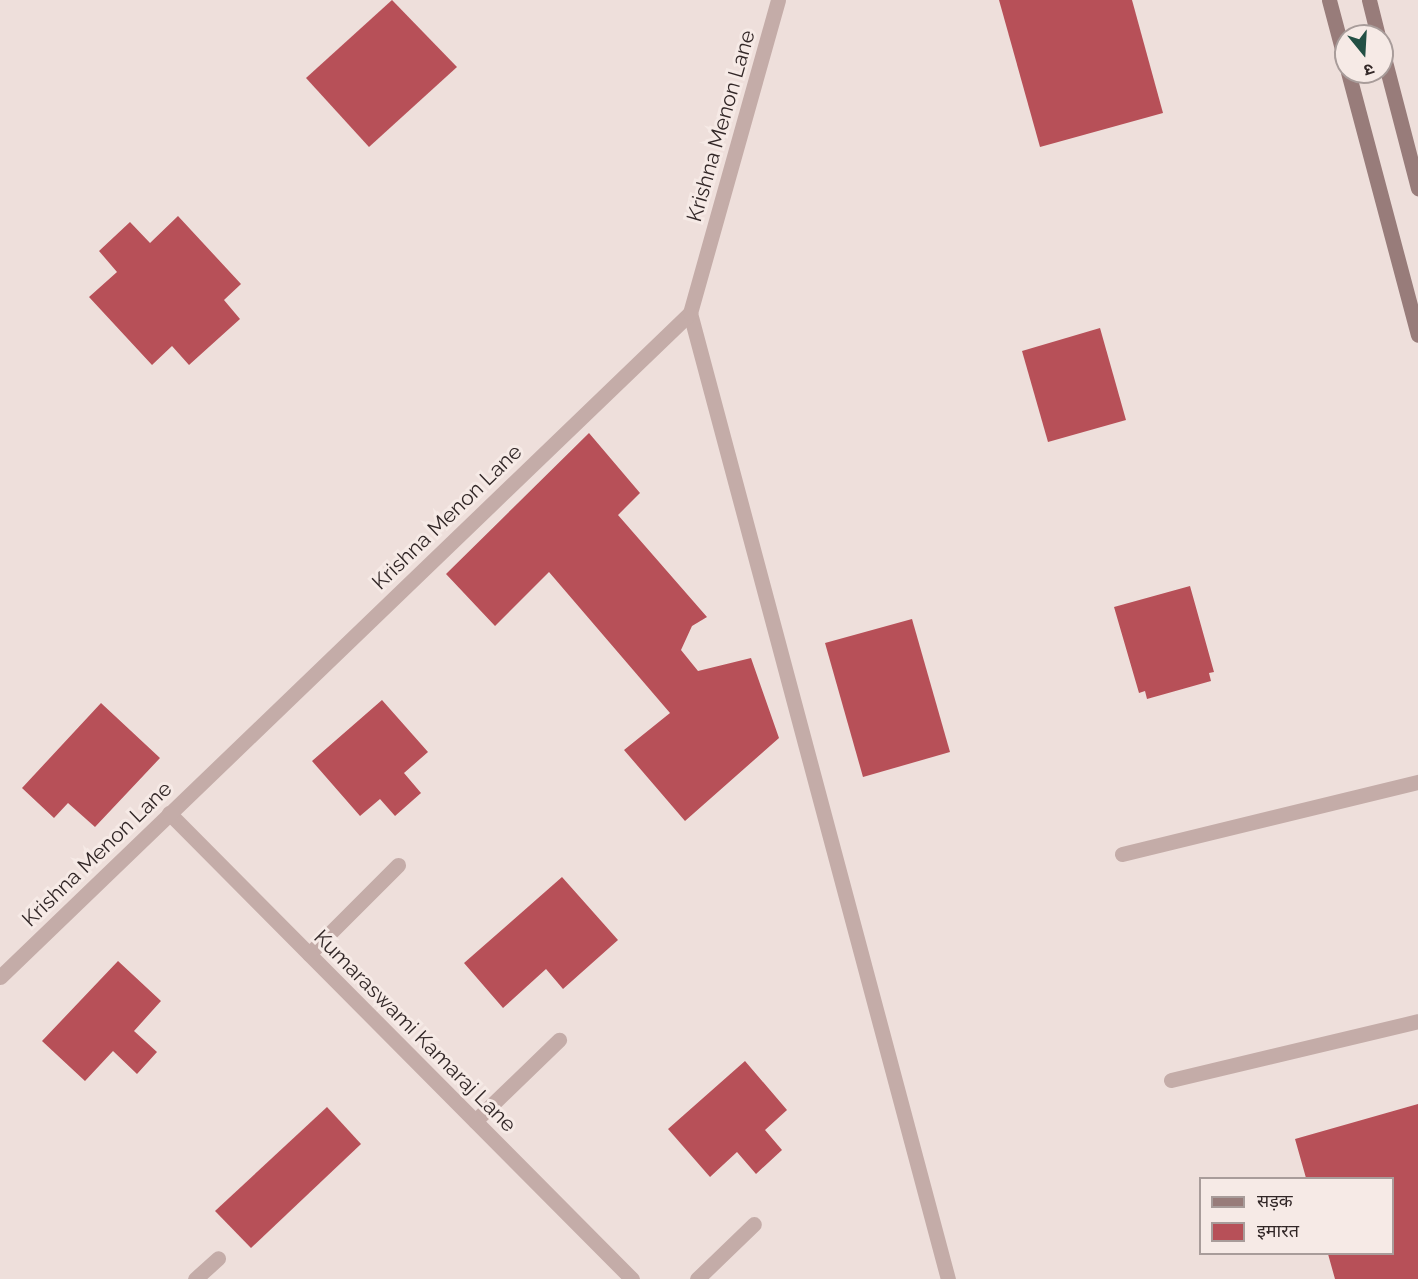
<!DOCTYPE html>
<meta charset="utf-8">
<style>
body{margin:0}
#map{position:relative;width:1418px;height:1279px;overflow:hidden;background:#eedfdb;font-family:Raleway,"Noto Sans Devanagari",sans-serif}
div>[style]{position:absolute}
.building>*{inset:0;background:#b75058}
.lane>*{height:15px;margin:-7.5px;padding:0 7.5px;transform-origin:7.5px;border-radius:7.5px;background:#c4aca8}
.street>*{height:15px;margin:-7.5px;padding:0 7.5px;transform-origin:7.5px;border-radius:7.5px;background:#c4aca8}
.secondary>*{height:15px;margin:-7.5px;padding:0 7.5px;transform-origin:7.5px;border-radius:7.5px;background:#987c7a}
span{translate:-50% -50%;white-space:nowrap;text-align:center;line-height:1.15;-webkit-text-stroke:6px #f6eae6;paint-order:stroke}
.street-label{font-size:21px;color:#322727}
.legend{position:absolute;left:1199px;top:1177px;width:195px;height:78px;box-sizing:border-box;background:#f6eae6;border:2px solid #a89c9a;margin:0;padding:8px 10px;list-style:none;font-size:18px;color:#322727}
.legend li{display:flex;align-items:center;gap:12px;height:30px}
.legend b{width:30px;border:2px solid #a89c9a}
.north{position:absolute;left:1334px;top:24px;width:60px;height:60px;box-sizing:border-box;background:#f6eae6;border:2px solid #a89c9a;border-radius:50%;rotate:162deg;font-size:16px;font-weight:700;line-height:24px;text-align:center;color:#322727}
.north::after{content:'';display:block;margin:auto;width:21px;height:27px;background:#224f44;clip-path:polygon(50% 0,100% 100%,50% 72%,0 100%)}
</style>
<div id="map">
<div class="building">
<div style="clip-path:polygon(392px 0,457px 67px,369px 147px,306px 78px)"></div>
<div style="clip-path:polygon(999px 0,1132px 0,1163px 113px,1040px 147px)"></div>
<div style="clip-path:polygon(178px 216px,241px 284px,224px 300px,240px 319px,189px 365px,172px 346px,152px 365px,89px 297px,117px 272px,99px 251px,130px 222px,150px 243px)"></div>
<div style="clip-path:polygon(1100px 328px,1126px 420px,1048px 442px,1022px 351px)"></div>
<div style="clip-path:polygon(589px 433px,640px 493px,618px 515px,707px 617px,692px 626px,681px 650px,698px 671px,751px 658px,779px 738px,685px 821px,624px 750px,670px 713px,549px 572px,495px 626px,446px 574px)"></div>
<div style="clip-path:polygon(1190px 586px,1214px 672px,1209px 673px,1211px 681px,1147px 699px,1145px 691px,1139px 693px,1114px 607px)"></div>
<div style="clip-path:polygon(912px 619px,950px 752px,863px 777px,825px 643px)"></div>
<div style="clip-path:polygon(382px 700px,428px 752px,404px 773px,421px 793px,395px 816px,380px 799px,360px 816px,312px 761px)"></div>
<div style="clip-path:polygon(101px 703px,160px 758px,95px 827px,68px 803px,54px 818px,22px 788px)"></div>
<div style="clip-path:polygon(562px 877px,618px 940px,563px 989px,546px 969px,503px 1008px,464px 963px)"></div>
<div style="clip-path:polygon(118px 961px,161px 1001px,134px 1031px,157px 1052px,137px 1074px,113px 1051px,85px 1081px,42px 1041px)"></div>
<div style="clip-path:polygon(745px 1061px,787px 1110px,765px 1130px,782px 1150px,756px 1174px,737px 1152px,710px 1177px,668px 1129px)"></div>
<div style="clip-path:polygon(1418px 1104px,1418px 1279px,1335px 1279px,1328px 1254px,1392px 1254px,1392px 1178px,1306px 1178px,1295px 1139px)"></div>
<div style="clip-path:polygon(327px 1107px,361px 1144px,251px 1248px,215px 1211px)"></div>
</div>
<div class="lane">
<div style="left:1122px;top:854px;width:305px;rotate:-13.7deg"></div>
<div style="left:309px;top:954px;width:126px;rotate:-45deg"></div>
<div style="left:1171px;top:1080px;width:254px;rotate:-13.4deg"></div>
<div style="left:475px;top:1121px;width:117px;rotate:-44deg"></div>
<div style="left:195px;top:1279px;width:31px;rotate:-42deg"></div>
<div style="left:697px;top:1279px;width:79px;rotate:-44deg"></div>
</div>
<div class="street">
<div style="left:690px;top:313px;width:1000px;rotate:75.05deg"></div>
<div style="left:169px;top:813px;width:657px;rotate:45.19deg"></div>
<div style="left:0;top:977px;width:958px;rotate:-43.9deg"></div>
<div style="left:690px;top:313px;width:325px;rotate:-74.3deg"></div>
</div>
<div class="secondary">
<div style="left:1329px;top:0;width:66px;rotate:75.1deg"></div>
<div style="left:1369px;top:0;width:37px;rotate:76deg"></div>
<div style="left:1382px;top:50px;width:143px;rotate:75.4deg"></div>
<div style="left:1348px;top:72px;width:272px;rotate:75.1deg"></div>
</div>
<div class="street-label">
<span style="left:721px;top:126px;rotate:-74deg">Krishna Menon Lane</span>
<span style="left:447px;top:517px;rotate:-44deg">Krishna Menon Lane</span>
<span style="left:97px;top:854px;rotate:-44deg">Krishna Menon Lane</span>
<span style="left:415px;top:1031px;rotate:45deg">Kumaraswami Kamaraj Lane</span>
</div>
<ul class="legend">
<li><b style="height:8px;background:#987c7a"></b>सड़क</li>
<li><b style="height:16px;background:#b75058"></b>इमारत</li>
</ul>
<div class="north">उ</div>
</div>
